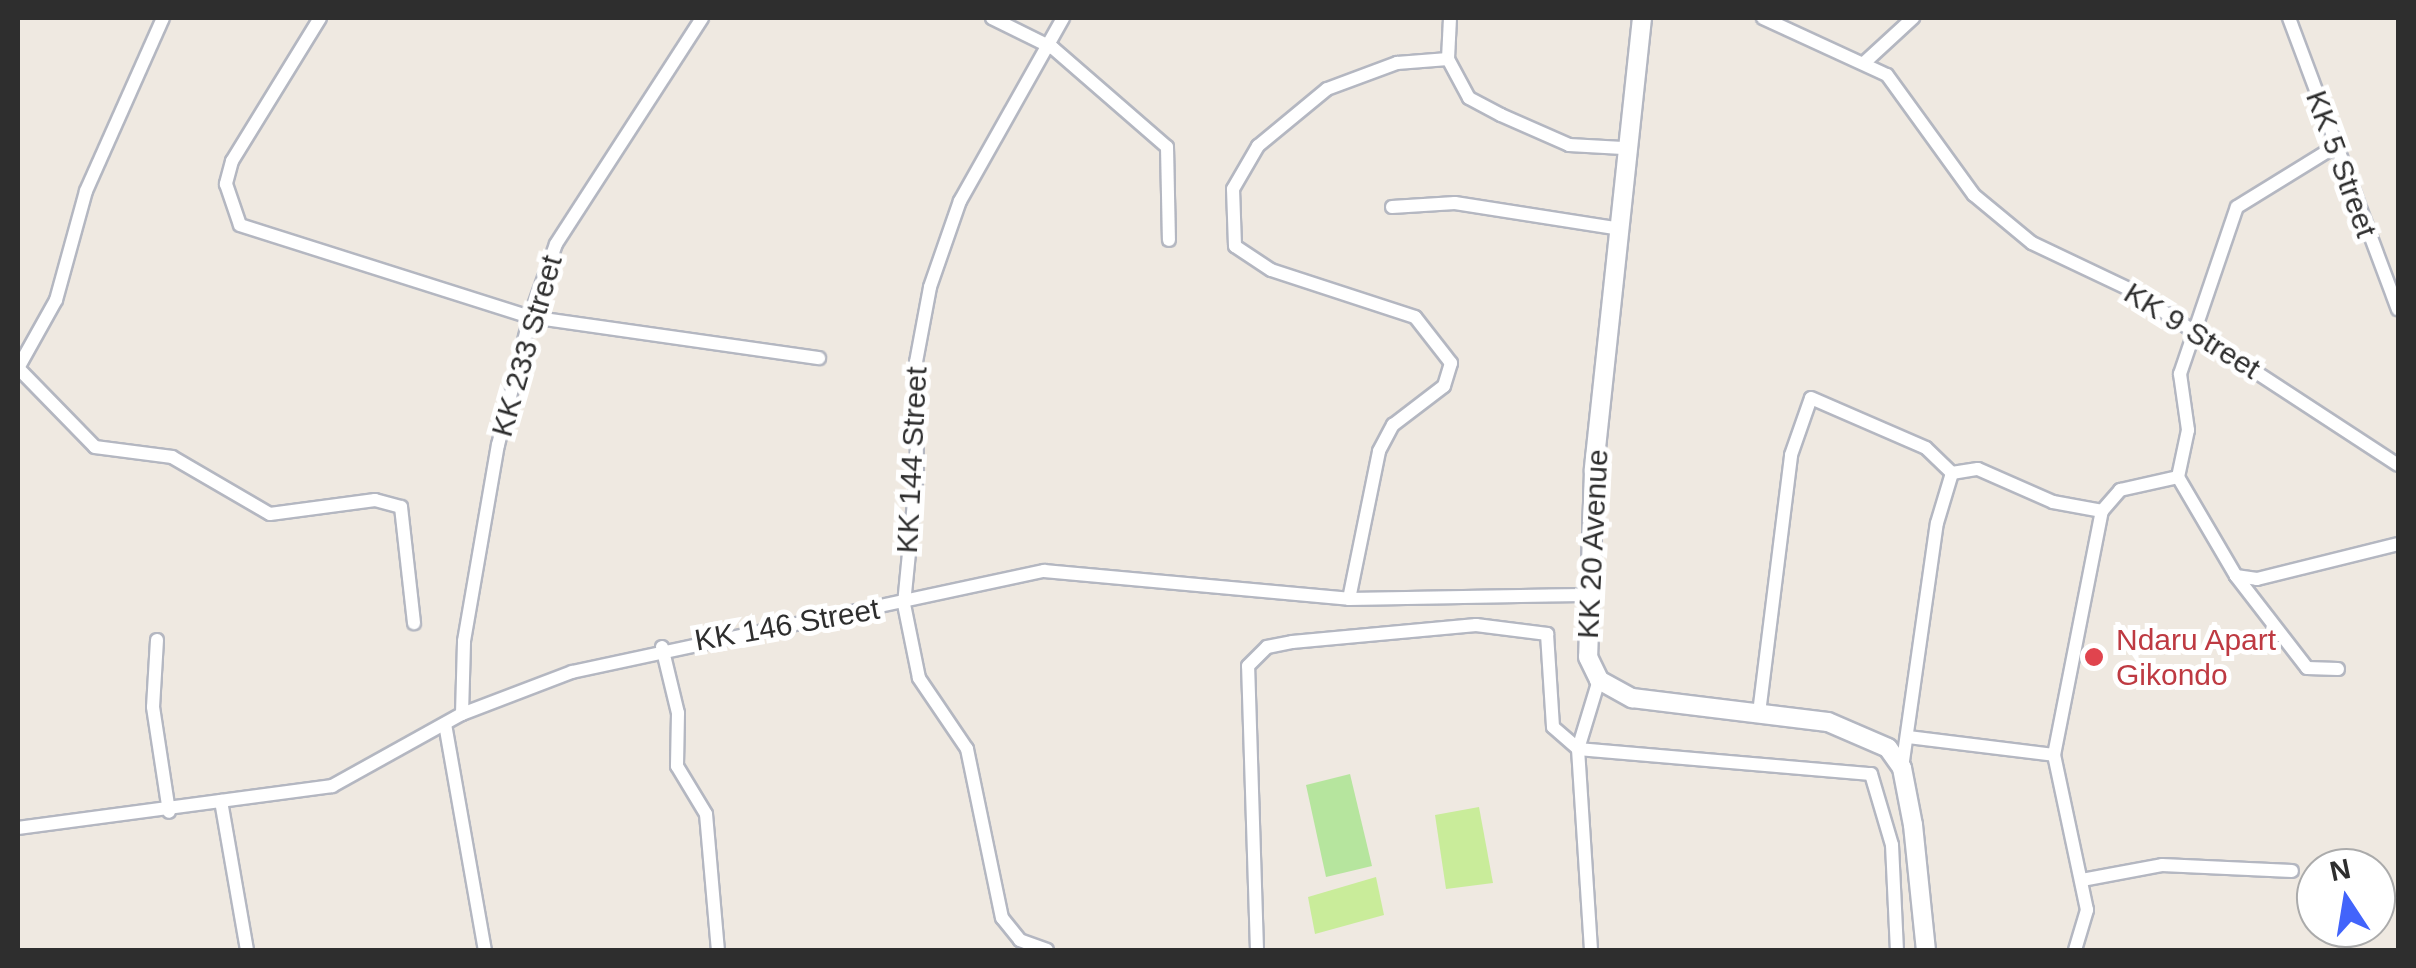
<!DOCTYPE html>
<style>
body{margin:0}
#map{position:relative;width:2416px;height:968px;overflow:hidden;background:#efe9e1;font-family:Arial,sans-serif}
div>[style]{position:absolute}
.green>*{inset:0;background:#b6e59e}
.pitch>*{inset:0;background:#c9ec9a}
.roads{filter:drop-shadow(2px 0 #b4b7c1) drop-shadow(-2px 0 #b4b7c1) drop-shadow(0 2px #b4b7c1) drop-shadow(0 -2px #b4b7c1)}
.street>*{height:12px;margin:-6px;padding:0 6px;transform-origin:6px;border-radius:6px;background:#fff}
.secondary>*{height:18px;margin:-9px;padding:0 9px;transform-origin:9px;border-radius:9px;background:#fff}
.dots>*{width:28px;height:28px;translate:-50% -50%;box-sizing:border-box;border:5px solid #fff;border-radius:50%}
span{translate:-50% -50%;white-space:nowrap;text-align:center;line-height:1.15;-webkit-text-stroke:10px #fff;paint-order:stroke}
.street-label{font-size:30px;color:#2e2e2e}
.health-label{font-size:30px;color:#be3a42}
.left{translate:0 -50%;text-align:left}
.frame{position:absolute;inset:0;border:20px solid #2e2e2e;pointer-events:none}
.north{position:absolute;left:2296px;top:848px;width:100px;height:100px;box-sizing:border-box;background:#fff;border:2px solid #ababab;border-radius:50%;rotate:348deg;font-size:28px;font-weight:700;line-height:40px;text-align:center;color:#2e2e2e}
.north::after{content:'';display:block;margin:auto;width:35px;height:45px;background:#4264fb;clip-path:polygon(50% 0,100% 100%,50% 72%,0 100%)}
</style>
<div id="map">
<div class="green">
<div style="clip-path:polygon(1350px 774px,1372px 866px,1326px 877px,1306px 785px)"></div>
</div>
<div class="pitch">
<div style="clip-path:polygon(1479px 807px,1493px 883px,1446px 889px,1435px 815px)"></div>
<div style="clip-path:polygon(1376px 877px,1384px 915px,1315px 934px,1308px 897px)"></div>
</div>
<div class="roads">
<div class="street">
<div style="left:320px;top:18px;width:168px;rotate:121.6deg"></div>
<div style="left:232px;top:161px;width:24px;rotate:105deg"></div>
<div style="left:226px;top:184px;width:43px;rotate:71.1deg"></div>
<div style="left:240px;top:225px;width:304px;rotate:17.6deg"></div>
<div style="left:530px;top:317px;width:292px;rotate:8.1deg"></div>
<div style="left:992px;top:18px;width:68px;rotate:26.2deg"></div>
<div style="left:1053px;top:48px;width:151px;rotate:41deg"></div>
<div style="left:1167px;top:147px;width:93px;rotate:88.8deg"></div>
<div style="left:1763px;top:18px;width:136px;rotate:24.7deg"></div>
<div style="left:1887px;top:75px;width:148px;rotate:54.1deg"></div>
<div style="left:1974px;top:195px;width:75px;rotate:39.6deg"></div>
<div style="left:2032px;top:243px;width:107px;rotate:25.4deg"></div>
<div style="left:2129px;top:289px;width:321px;rotate:33.2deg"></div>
<div style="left:2289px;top:18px;width:311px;rotate:69.5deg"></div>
<div style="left:1448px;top:59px;width:41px;rotate:-87.2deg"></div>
<div style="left:1864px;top:63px;width:67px;rotate:-42.6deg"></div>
<div style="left:1392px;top:207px;width:63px;rotate:-3.6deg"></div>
<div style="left:1455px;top:203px;width:168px;rotate:8.9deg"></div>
<div style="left:18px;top:368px;width:110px;rotate:45.7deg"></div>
<div style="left:95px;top:447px;width:78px;rotate:7.4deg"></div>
<div style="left:172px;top:457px;width:113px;rotate:30.2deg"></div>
<div style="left:270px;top:514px;width:106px;rotate:-7.6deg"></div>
<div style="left:375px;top:500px;width:27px;rotate:15deg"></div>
<div style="left:401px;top:507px;width:117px;rotate:83.6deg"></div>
<div style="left:18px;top:368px;width:78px;rotate:-60.8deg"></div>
<div style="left:56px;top:300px;width:113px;rotate:-74.6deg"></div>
<div style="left:86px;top:191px;width:189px;rotate:-66deg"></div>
<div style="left:2178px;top:477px;width:115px;rotate:59.6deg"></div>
<div style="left:2236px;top:576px;width:21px;rotate:8deg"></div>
<div style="left:2257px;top:579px;width:145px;rotate:-13.9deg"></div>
<div style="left:2236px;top:576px;width:116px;rotate:52.3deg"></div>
<div style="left:2307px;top:668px;width:31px;rotate:2deg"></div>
<div style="left:1349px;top:599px;width:151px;rotate:-78.5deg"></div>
<div style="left:1379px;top:451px;width:30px;rotate:-62deg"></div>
<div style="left:1393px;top:425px;width:64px;rotate:-37.4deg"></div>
<div style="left:1444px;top:386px;width:24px;rotate:-73deg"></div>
<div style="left:1451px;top:363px;width:58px;rotate:-128deg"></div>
<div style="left:1415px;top:317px;width:151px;rotate:-161.9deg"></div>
<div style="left:1271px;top:270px;width:43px;rotate:-146.3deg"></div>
<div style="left:1235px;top:246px;width:57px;rotate:-92deg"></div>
<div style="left:1233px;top:189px;width:50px;rotate:-59.8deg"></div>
<div style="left:1258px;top:146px;width:89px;rotate:-39.6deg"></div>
<div style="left:1327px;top:89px;width:75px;rotate:-20.4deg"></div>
<div style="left:1397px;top:63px;width:51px;rotate:-4.5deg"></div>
<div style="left:1448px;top:59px;width:44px;rotate:61.7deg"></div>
<div style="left:1469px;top:98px;width:36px;rotate:28deg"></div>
<div style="left:1501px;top:115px;width:74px;rotate:23.8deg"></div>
<div style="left:1569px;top:145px;width:54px;rotate:3.2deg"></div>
<div style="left:157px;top:640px;width:67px;rotate:93.4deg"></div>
<div style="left:153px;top:707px;width:106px;rotate:81.3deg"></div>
<div style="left:662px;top:647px;width:68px;rotate:76.4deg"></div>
<div style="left:678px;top:713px;width:53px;rotate:91.1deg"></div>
<div style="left:677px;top:766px;width:56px;rotate:58.9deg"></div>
<div style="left:706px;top:814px;width:137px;rotate:85deg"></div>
<div style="left:1759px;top:713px;width:260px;rotate:-82.9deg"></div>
<div style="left:1791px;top:455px;width:60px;rotate:-70.7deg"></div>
<div style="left:1811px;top:398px;width:125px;rotate:23.5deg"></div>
<div style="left:1926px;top:448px;width:36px;rotate:44deg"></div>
<div style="left:1952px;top:473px;width:26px;rotate:-9deg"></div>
<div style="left:1978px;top:469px;width:82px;rotate:23.7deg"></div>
<div style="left:2053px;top:502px;width:50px;rotate:10.4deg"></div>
<div style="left:462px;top:714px;width:73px;rotate:-88.4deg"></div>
<div style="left:464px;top:641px;width:199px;rotate:-80.2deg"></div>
<div style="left:498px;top:445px;width:132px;rotate:-76deg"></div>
<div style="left:530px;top:317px;width:77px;rotate:-70.4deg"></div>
<div style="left:556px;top:244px;width:269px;rotate:-57.1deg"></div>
<div style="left:445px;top:724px;width:230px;rotate:80deg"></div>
<div style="left:1908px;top:737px;width:147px;rotate:7deg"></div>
<div style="left:1902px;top:768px;width:247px;rotate:-81.9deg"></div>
<div style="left:1937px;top:523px;width:52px;rotate:-73.3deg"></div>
<div style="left:221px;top:801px;width:151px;rotate:80.1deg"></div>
<div style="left:18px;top:828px;width:317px;rotate:-7.6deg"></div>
<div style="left:332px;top:786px;width:149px;rotate:-29deg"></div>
<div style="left:462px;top:714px;width:118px;rotate:-20.9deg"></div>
<div style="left:572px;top:672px;width:483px;rotate:-12.1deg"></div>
<div style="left:1044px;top:571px;width:306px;rotate:5.2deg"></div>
<div style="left:1349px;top:599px;width:235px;rotate:-1deg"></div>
<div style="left:2082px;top:880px;width:81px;rotate:-10.6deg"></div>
<div style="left:2162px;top:865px;width:130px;rotate:2.6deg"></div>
<div style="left:1047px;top:950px;width:29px;rotate:-160deg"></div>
<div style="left:1020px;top:940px;width:28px;rotate:-129deg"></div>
<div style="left:1002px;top:918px;width:173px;rotate:-101.7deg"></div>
<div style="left:967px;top:749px;width:86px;rotate:-124.1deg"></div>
<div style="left:919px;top:678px;width:76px;rotate:-101.5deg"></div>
<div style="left:904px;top:604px;width:133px;rotate:-84.4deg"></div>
<div style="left:917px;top:472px;width:110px;rotate:-90.5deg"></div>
<div style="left:916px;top:362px;width:76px;rotate:-79.4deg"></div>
<div style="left:930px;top:287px;width:91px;rotate:-70.8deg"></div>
<div style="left:960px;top:201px;width:210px;rotate:-60.6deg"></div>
<div style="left:1257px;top:950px;width:284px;rotate:-91.8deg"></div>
<div style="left:1248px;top:666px;width:27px;rotate:-45deg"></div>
<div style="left:1267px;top:647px;width:25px;rotate:-11deg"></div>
<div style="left:1292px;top:642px;width:185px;rotate:-5.3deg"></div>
<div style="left:1476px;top:625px;width:72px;rotate:7.2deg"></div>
<div style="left:1547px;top:634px;width:93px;rotate:86.3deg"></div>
<div style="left:1553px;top:727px;width:33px;rotate:41deg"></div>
<div style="left:1578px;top:749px;width:294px;rotate:4.9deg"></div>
<div style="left:1871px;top:774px;width:74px;rotate:73.5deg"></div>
<div style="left:1892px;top:845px;width:105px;rotate:87.3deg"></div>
<div style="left:1591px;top:950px;width:201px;rotate:-93.7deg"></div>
<div style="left:1578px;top:749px;width:72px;rotate:-73.1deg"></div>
<div style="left:2075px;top:950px;width:42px;rotate:-73.3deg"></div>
<div style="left:2087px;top:910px;width:158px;rotate:-102deg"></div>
<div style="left:2054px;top:755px;width:249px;rotate:-78.9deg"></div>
<div style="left:2102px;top:511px;width:28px;rotate:-49deg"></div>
<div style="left:2120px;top:490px;width:59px;rotate:-12.6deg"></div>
<div style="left:2178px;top:477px;width:48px;rotate:-78deg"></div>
<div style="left:2188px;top:430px;width:57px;rotate:-98.1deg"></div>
<div style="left:2180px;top:374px;width:176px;rotate:-71.2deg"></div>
<div style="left:2237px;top:207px;width:110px;rotate:-31.7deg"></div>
</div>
<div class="secondary">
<div style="left:1642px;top:18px;width:455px;rotate:96.1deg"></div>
<div style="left:1594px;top:470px;width:187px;rotate:91.8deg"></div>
<div style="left:1588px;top:657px;width:25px;rotate:64deg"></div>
<div style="left:1599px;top:680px;width:38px;rotate:29deg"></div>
<div style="left:1632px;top:698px;width:197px;rotate:7deg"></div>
<div style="left:1828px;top:722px;width:65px;rotate:23.4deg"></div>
<div style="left:1888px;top:748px;width:24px;rotate:55deg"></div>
<div style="left:1902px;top:768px;width:58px;rotate:79.1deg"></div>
<div style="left:1913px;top:825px;width:126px;rotate:84.1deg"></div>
</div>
</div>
<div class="dots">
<div style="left:2094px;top:657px;background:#e0444e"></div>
</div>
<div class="street-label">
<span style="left:2341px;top:164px;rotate:70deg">KK 5 Street</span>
<span style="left:2192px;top:331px;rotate:32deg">KK 9 Street</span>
<span style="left:527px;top:346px;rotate:-74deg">KK 233 Street</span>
<span style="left:912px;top:460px;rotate:-87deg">KK 144 Street</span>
<span style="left:1593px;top:544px;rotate:-87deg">KK 20 Avenue</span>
<span style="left:787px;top:625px;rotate:-10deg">KK 146 Street</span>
</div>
<div class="health-label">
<span class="left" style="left:2116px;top:657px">Ndaru Apart<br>Gikondo</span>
</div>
<div class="frame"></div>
<div class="north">N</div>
</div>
